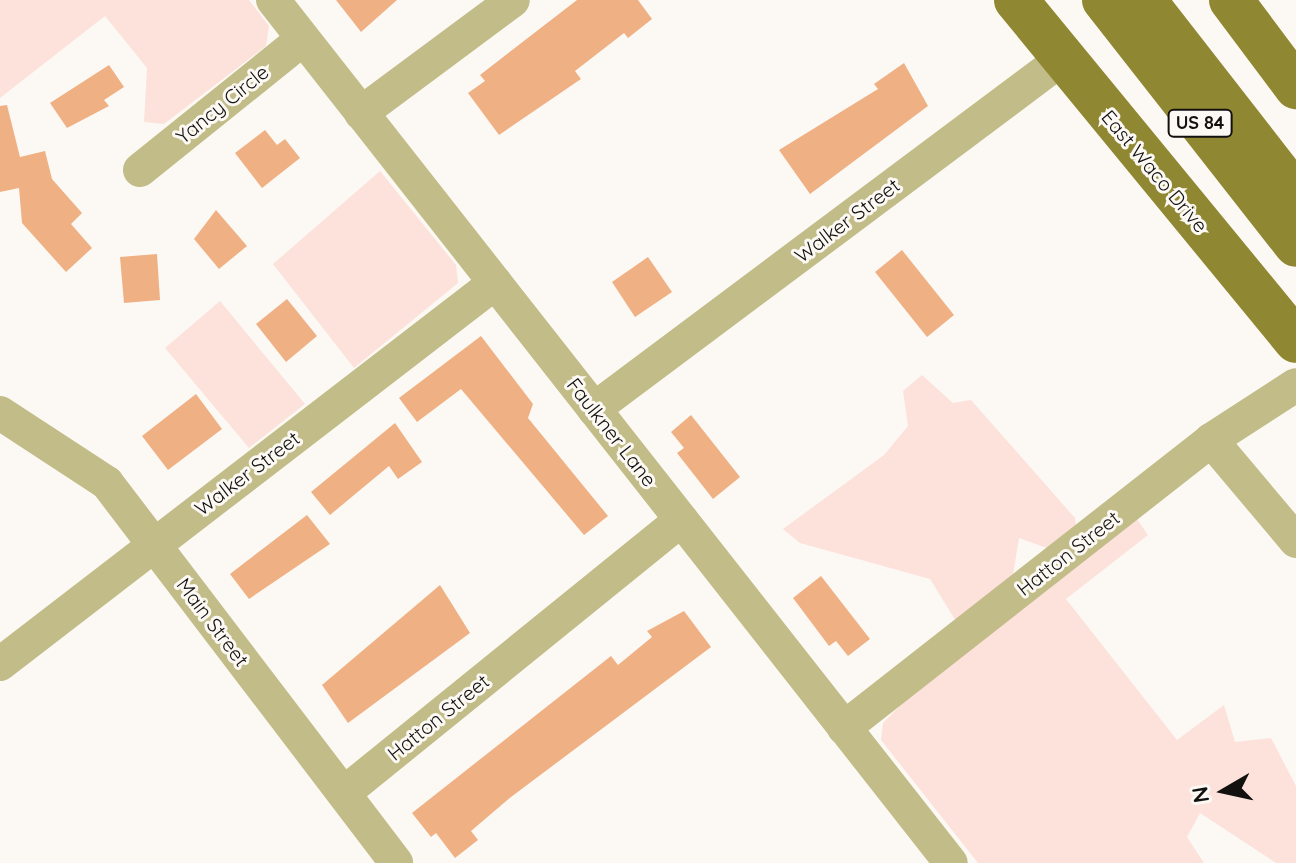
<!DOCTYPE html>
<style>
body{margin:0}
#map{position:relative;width:1296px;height:863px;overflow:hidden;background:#fcf9f4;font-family:Quicksand,sans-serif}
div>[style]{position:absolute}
.green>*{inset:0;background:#fde1db}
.building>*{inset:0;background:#efb084}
.minor>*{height:34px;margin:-17px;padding:0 17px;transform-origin:17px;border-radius:17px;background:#c2bc88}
.major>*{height:44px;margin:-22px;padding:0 22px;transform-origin:22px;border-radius:22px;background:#908732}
span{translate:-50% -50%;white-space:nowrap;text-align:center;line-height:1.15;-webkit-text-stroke:6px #fcf9f4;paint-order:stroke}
.shield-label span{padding:2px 6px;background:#fcf9f4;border:2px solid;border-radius:6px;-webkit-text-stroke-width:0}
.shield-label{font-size:18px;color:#12110f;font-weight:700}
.street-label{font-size:20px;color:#12110f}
.north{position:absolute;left:1184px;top:751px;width:80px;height:80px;-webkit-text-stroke:6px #fcf9f4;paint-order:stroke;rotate:261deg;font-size:22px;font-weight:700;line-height:32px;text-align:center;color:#12110f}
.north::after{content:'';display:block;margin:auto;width:28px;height:36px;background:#12110f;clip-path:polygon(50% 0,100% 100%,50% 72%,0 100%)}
</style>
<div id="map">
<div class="green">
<div style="clip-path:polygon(0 0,249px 0,269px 26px,266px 46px,164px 124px,144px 122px,147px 68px,105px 16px,0 98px)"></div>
<div style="clip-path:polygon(380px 171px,456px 265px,458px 283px,354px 368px,273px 264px)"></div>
<div style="clip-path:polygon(220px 301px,305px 404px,249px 448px,165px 348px)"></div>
<div style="clip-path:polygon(922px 375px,953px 403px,971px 400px,1075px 518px,1077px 533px,1058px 552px,1019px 538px,1011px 587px,957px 623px,930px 579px,800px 543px,783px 529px,884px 455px,908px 426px,903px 391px)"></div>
<div style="clip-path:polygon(1137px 519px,1148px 535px,1066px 599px,1177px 740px,1224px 705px,1235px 742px,1271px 738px,1296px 786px,1296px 863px,1276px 863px,1200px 813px,1187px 837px,1204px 863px,978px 863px,881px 740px,883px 723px,939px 666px)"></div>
</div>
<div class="building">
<div style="clip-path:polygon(336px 0,397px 0,361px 32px)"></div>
<div style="clip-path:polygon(577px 0,638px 0,652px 19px,628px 38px,624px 33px,575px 71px,581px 79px,499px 135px,468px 93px,485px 81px,480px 75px)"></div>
<div style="clip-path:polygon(904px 63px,928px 106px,810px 194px,779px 150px,878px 89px,874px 84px)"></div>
<div style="clip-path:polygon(109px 65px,124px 87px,104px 100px,109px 106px,67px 128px,50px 103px)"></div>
<div style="clip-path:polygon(7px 105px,20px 157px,45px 151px,52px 179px,82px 213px,71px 224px,92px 248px,66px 272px,22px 223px,19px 188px,0 192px,0 106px)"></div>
<div style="clip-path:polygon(265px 130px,277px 145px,285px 139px,300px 158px,262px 188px,235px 153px)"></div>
<div style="clip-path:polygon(216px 210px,247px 246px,219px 269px,194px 239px)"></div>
<div style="clip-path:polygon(902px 250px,954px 315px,927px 337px,875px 272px)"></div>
<div style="clip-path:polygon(157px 254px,160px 300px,124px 303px,120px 257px)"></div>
<div style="clip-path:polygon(648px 257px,672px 292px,635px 317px,612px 282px)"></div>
<div style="clip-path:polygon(287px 299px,317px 336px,286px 362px,256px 324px)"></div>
<div style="clip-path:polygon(481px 336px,533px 404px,528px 418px,608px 516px,584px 535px,461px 389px,417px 422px,399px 398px)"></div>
<div style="clip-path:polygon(196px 394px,222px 429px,168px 470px,142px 436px)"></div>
<div style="clip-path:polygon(691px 415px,740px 477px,713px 499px,677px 453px,684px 448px,671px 432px)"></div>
<div style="clip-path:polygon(395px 423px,422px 462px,398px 479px,389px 466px,330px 515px,311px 492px)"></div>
<div style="clip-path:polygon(307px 515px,330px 544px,249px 599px,230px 574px)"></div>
<div style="clip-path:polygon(821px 576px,870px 639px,848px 656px,836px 641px,829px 646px,793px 598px)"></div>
<div style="clip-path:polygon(440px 585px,470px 633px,348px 723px,322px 685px)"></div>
<div style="clip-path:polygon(684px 611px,711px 647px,511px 797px,471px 831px,478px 840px,455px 858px,436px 833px,431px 837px,412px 813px,611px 656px,618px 665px,652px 637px,647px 631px)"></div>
</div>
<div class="minor">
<div style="left:273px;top:0;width:1097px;rotate:51.85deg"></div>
<div style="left:361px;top:113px;width:189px;rotate:-36.6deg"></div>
<div style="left:140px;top:170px;width:209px;rotate:-38.8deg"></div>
<div style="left:594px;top:409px;width:584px;rotate:-36.79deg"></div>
<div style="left:0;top:413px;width:128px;rotate:33.2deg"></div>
<div style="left:107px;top:483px;width:477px;rotate:52.7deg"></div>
<div style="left:1211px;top:440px;width:132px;rotate:49.9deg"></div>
<div style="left:0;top:664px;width:625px;rotate:-37.59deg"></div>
<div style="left:844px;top:728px;width:467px;rotate:-38.1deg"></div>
<div style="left:1211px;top:440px;width:101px;rotate:-32.9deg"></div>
<div style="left:344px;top:793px;width:434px;rotate:-39deg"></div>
</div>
<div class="major">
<div style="left:1016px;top:0;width:441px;rotate:50.6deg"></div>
<div style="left:1104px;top:0;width:311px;rotate:51.9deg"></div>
<div style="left:1144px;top:0;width:247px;rotate:52.1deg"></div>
<div style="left:1231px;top:0;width:109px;rotate:53.2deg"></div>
</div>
<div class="shield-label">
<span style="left:1200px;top:123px">US 84</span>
</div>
<div class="street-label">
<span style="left:222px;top:104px;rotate:-39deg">Yancy Circle</span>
<span style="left:1155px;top:171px;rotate:50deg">East Waco Drive</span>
<span style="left:847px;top:220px;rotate:-37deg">Walker Street</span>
<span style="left:612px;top:432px;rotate:52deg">Faulkner Lane</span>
<span style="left:247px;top:473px;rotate:-37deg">Walker Street</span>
<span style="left:1068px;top:553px;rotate:-38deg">Hatton Street</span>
<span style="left:213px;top:622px;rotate:53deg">Main Street</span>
<span style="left:438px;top:717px;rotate:-39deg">Hatton Street</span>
</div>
<div class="north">N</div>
</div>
